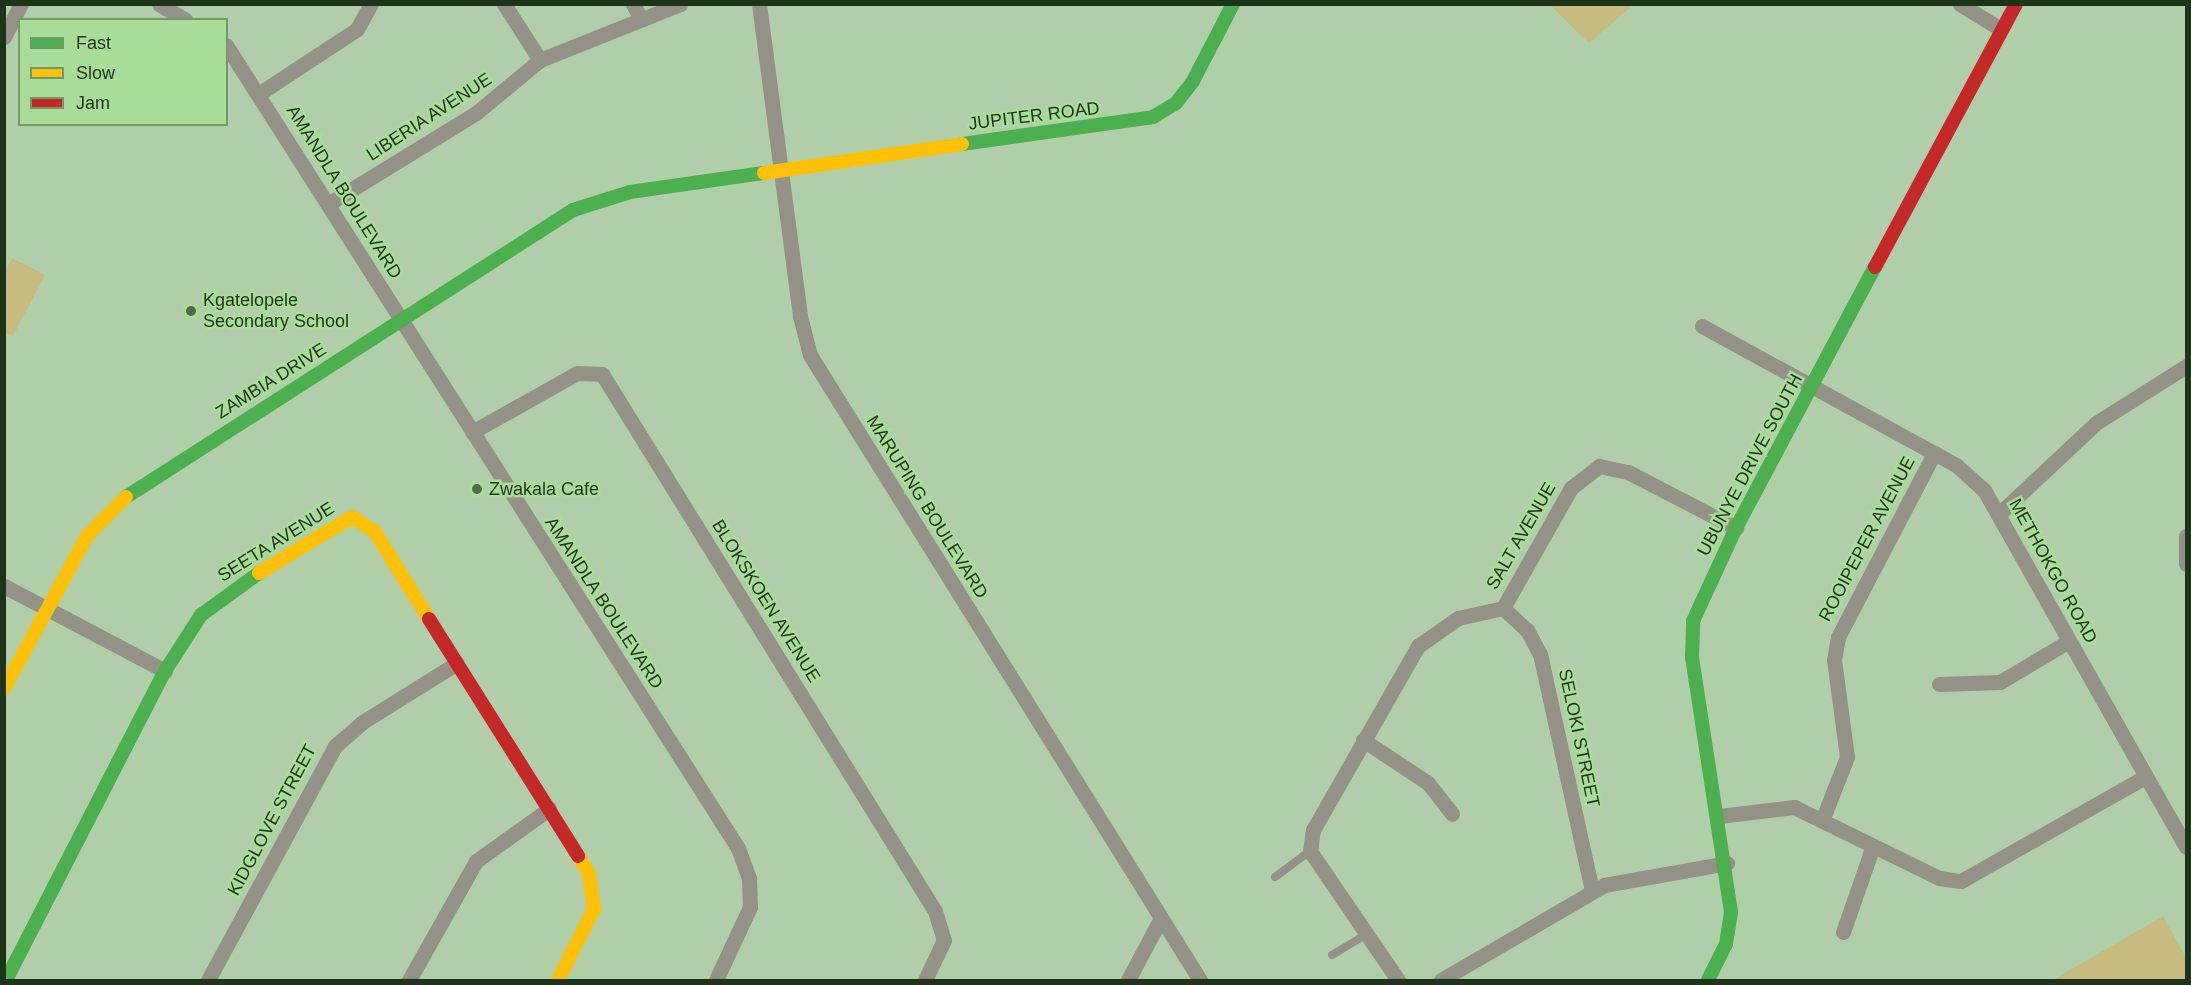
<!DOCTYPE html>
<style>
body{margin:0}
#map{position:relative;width:2191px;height:985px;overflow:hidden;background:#b0cea7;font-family:Arial,sans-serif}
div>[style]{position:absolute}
.green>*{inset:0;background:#c7bb80}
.lane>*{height:8px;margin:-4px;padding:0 4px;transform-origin:4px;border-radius:4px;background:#949186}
.street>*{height:15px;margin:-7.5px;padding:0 7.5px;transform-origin:7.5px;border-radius:7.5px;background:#949186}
.fast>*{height:14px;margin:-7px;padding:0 7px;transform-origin:7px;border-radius:7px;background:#4caf50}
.slow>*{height:14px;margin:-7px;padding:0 7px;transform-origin:7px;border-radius:7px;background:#ffc107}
.jam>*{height:14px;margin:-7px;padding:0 7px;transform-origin:7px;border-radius:7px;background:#c62828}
.dots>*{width:16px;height:16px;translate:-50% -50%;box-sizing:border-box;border:3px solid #a7dd98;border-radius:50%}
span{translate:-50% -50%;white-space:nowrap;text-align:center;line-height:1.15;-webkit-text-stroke:5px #a7dd98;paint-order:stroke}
.street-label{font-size:18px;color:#1e3418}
.poi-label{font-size:18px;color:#1e3418}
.left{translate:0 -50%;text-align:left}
.frame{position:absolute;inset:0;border:6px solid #1e3418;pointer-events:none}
.legend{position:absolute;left:18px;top:18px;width:210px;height:108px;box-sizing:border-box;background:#a7dd98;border:2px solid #709965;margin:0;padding:8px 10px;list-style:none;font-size:18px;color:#1e3418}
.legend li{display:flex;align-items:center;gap:12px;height:30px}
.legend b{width:30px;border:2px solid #709965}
</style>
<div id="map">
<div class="green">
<div style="clip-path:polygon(1550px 5px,1633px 5px,1589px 43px)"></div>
<div style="clip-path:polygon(12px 258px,45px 275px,13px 336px,4px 332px,5px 272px)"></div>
<div style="clip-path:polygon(2163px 916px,2186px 958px,2186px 980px,2053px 980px)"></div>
</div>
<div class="lane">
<div style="left:1275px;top:877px;width:44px;rotate:-36.6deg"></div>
<div style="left:1332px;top:955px;width:41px;rotate:-31deg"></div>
</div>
<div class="street">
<div style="left:159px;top:4px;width:31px;rotate:31deg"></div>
<div style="left:504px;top:4px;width:67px;rotate:57.3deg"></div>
<div style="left:633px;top:4px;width:17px;rotate:62deg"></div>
<div style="left:759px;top:4px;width:315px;rotate:82.5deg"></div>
<div style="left:800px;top:316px;width:40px;rotate:75.6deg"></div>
<div style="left:810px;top:355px;width:737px;rotate:58.04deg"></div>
<div style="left:1960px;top:4px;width:46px;rotate:31.6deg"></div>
<div style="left:4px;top:37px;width:37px;rotate:-63deg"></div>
<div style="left:226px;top:45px;width:952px;rotate:57.48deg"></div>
<div style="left:738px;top:848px;width:32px;rotate:70deg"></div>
<div style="left:749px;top:878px;width:29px;rotate:88deg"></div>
<div style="left:750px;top:907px;width:81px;rotate:115deg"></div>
<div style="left:260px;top:93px;width:116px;rotate:-33.4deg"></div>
<div style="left:357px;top:29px;width:29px;rotate:-61deg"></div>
<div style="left:328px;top:204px;width:174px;rotate:-31.6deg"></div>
<div style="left:476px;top:113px;width:83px;rotate:-39.6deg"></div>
<div style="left:540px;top:60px;width:151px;rotate:-21.8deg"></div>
<div style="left:1702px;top:326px;width:290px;rotate:28.7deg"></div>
<div style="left:1956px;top:465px;width:38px;rotate:42deg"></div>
<div style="left:1984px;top:490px;width:410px;rotate:60.5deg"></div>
<div style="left:472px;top:432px;width:120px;rotate:-29.3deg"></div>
<div style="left:577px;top:373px;width:25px;rotate:2deg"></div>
<div style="left:602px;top:374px;width:632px;rotate:58.2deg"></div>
<div style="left:935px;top:911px;width:30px;rotate:73deg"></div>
<div style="left:944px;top:940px;width:44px;rotate:115.4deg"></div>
<div style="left:1999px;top:514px;width:133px;rotate:-43.2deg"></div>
<div style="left:2096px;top:423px;width:107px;rotate:-32.3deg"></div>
<div style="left:2186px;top:536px;width:28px;rotate:90deg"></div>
<div style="left:4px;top:586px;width:182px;rotate:27.8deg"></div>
<div style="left:1503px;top:608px;width:138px;rotate:-60.5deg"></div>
<div style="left:1571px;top:488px;width:36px;rotate:-38deg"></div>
<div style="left:1599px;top:466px;width:30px;rotate:12deg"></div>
<div style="left:1628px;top:472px;width:122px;rotate:27.4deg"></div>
<div style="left:1503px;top:608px;width:33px;rotate:43deg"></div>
<div style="left:1527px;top:630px;width:27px;rotate:62deg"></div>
<div style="left:1540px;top:654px;width:242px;rotate:77.6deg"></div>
<div style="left:1939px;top:684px;width:61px;rotate:-1.9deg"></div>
<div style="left:2000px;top:682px;width:80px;rotate:-30.7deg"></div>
<div style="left:1363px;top:740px;width:78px;rotate:33.5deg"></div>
<div style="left:1428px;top:783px;width:39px;rotate:52deg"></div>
<div style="left:1719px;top:816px;width:76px;rotate:-6.8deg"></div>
<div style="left:1794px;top:807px;width:161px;rotate:26.1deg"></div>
<div style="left:1939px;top:878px;width:22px;rotate:8deg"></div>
<div style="left:1961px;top:881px;width:211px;rotate:-29.5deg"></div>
<div style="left:1823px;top:818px;width:66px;rotate:-68.5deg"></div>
<div style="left:1847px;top:757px;width:98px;rotate:-97.6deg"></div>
<div style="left:1834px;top:660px;width:23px;rotate:-80deg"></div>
<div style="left:1838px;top:637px;width:208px;rotate:-62.4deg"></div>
<div style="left:1843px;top:932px;width:91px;rotate:-70.8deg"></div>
<div style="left:208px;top:980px;width:266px;rotate:-61.5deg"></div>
<div style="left:335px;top:746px;width:35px;rotate:-41deg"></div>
<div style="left:361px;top:723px;width:113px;rotate:-32deg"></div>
<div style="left:409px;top:980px;width:137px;rotate:-60.6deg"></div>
<div style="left:476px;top:861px;width:90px;rotate:-35.5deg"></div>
<div style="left:1128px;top:980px;width:70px;rotate:-62deg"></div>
<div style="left:1398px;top:980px;width:156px;rotate:-124.3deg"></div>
<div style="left:1310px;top:851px;width:21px;rotate:-82deg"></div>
<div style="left:1313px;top:830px;width:212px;rotate:-60.3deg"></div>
<div style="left:1418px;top:646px;width:49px;rotate:-35deg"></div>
<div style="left:1458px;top:618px;width:46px;rotate:-12.5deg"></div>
<div style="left:1441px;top:980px;width:189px;rotate:-30.2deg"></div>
<div style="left:1604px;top:885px;width:125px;rotate:-10.1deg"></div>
</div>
<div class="fast">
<div style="left:962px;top:144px;width:193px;rotate:-8deg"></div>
<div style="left:1153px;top:117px;width:27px;rotate:-31deg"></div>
<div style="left:1176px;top:103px;width:28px;rotate:-52deg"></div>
<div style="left:1193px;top:81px;width:87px;rotate:-62.5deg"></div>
<div style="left:126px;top:497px;width:531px;rotate:-32.7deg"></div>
<div style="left:573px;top:210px;width:60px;rotate:-17.5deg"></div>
<div style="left:630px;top:192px;width:135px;rotate:-8.1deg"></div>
<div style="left:6px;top:980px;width:348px;rotate:-62.8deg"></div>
<div style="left:165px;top:671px;width:67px;rotate:-57.3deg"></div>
<div style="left:201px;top:615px;width:72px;rotate:-35.9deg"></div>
<div style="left:1708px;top:980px;width:40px;rotate:-63.4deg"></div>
<div style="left:1726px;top:944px;width:32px;rotate:-81deg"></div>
<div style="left:1731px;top:912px;width:258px;rotate:-98.7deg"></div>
<div style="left:1692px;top:657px;width:36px;rotate:-88deg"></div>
<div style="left:1693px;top:621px;width:102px;rotate:-65.2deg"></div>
<div style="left:1736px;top:528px;width:296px;rotate:-62deg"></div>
</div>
<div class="slow">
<div style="left:764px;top:173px;width:200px;rotate:-8.3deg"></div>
<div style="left:259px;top:573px;width:109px;rotate:-31.1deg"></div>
<div style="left:352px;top:517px;width:27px;rotate:33deg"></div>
<div style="left:375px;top:532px;width:102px;rotate:58.2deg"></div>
<div style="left:4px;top:689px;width:174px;rotate:-61.5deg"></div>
<div style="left:87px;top:536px;width:55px;rotate:-45deg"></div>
<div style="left:558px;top:980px;width:80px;rotate:-63.1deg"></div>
<div style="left:594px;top:909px;width:36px;rotate:-98deg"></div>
<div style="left:589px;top:873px;width:20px;rotate:-123deg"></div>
</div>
<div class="jam">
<div style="left:1875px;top:267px;width:298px;rotate:-61.8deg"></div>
<div style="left:429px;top:619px;width:280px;rotate:57.8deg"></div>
</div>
<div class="dots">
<div style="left:191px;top:311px;background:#516a4a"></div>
<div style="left:477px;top:489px;background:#516a4a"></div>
</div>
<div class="street-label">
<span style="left:1034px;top:116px;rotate:-7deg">JUPITER ROAD</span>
<span style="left:429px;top:117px;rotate:-33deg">LIBERIA AVENUE</span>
<span style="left:344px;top:192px;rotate:58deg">AMANDLA BOULEVARD</span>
<span style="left:271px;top:381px;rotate:-32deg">ZAMBIA DRIVE</span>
<span style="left:1750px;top:465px;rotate:-62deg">UBUNYE DRIVE SOUTH</span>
<span style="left:927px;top:507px;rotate:58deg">MARUPING BOULEVARD</span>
<span style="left:1521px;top:536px;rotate:-60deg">SALT AVENUE</span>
<span style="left:1867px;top:539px;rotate:-62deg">ROOIPEPER AVENUE</span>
<span style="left:276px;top:542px;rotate:-32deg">SEETA AVENUE</span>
<span style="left:2053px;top:571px;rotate:61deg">METHOKGO ROAD</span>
<span style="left:766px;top:601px;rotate:58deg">BLOKSKOEN AVENUE</span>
<span style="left:604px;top:603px;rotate:57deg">AMANDLA BOULEVARD</span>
<span style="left:1579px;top:738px;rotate:78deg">SELOKI STREET</span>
<span style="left:272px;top:820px;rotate:-62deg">KIDGLOVE STREET</span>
</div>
<div class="poi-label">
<span class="left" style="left:203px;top:311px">Kgatelopele<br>Secondary School</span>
<span class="left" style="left:489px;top:489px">Zwakala Cafe</span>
</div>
<div class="frame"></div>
<ul class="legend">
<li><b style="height:8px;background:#4caf50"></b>Fast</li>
<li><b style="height:8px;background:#ffc107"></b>Slow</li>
<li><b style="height:8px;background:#c62828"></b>Jam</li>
</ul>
</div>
